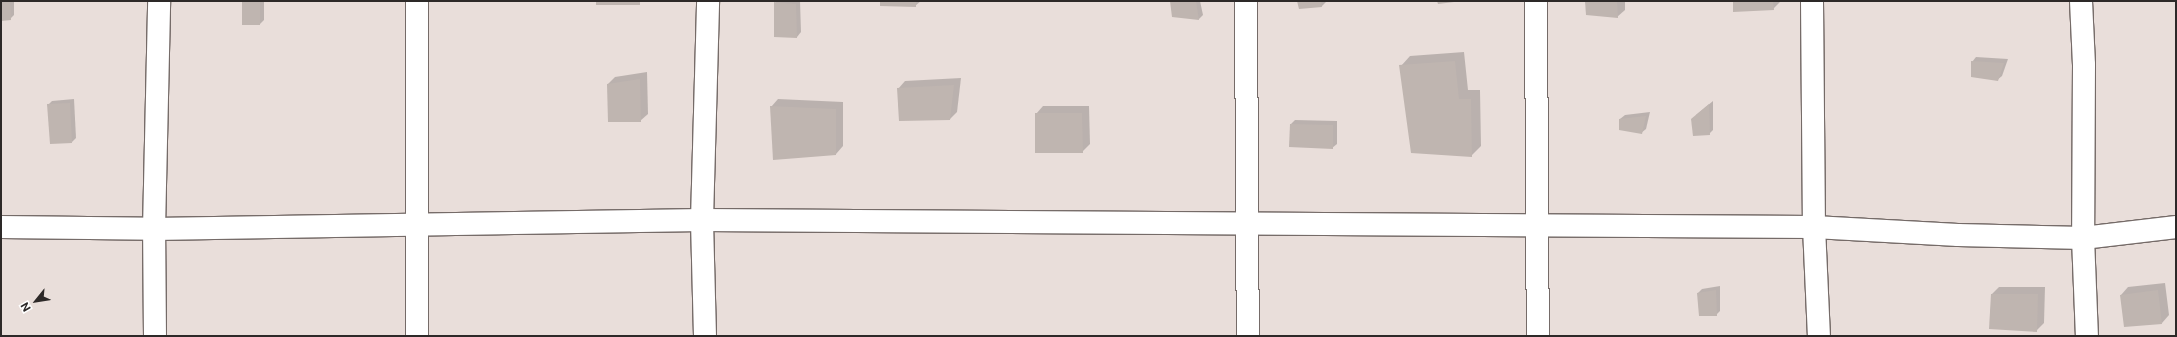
<!DOCTYPE html>
<style>
body{margin:0}
#map{position:relative;width:2177px;height:337px;overflow:hidden;background:#e9deda;font-family:"Public Sans",sans-serif}
div>[style]{position:absolute}
.shadow>*{inset:0;background:#0003}
.building>*{inset:0;background:#bfb5b0}
.roads{filter:drop-shadow(1px 0 #756b68) drop-shadow(-1px 0 #756b68) drop-shadow(0 1px #756b68) drop-shadow(0 -1px #756b68)}
.minor>*{height:22px;margin:-11px;padding:0 11px;transform-origin:11px;border-radius:11px;background:#fff}
span{translate:-50% -50%;white-space:nowrap;text-align:center;line-height:1.15;-webkit-text-stroke:3px #fff;paint-order:stroke}
.frame{position:absolute;inset:0;border:2px solid #2d2928;pointer-events:none}
.north{position:absolute;left:16px;top:281px;width:40px;height:40px;-webkit-text-stroke:3px #fff;paint-order:stroke;rotate:240deg;font-size:11px;font-weight:700;line-height:16px;text-align:center;color:#2d2928}
.north::after{content:'';display:block;margin:auto;width:14px;height:18px;background:#2d2928;clip-path:polygon(50% 0,100% 100%,50% 72%,0 100%)}
</style>
<div id="map">
<div class="shadow">
<div style="clip-path:polygon(1px 1px,14px 1px,14px 15px,10px 19px,1px 20px)"></div>
<div style="clip-path:polygon(243px 1px,264px 1px,264px 20px,260px 24px)"></div>
<div style="clip-path:polygon(776px 1px,800px 1px,801px 32px,797px 37px,775px 36px)"></div>
<div style="clip-path:polygon(881px 1px,921px 1px,915px 6px)"></div>
<div style="clip-path:polygon(1171px 1px,1200px 1px,1203px 15px,1199px 19px,1173px 16px)"></div>
<div style="clip-path:polygon(1298px 1px,1327px 1px,1322px 6px,1300px 8px)"></div>
<div style="clip-path:polygon(1586px 1px,1625px 1px,1625px 10px,1617px 17px)"></div>
<div style="clip-path:polygon(1734px 1px,1781px 1px,1773px 9px)"></div>
<div style="clip-path:polygon(1464px 52px,1468px 90px,1480px 90px,1481px 146px,1471px 156px,1401px 66px,1410px 56px)"></div>
<div style="clip-path:polygon(1976px 57px,2008px 59px,2002px 76px,1997px 80px,1972px 62px)"></div>
<div style="clip-path:polygon(647px 72px,648px 114px,640px 121px,608px 84px,615px 77px)"></div>
<div style="clip-path:polygon(961px 78px,957px 112px,950px 119px,898px 89px,905px 81px)"></div>
<div style="clip-path:polygon(74px 99px,76px 138px,72px 142px,48px 105px,52px 101px)"></div>
<div style="clip-path:polygon(778px 99px,843px 102px,843px 146px,836px 154px,771px 107px)"></div>
<div style="clip-path:polygon(1713px 101px,1713px 130px,1709px 134px,1696px 115px)"></div>
<div style="clip-path:polygon(1043px 106px,1089px 106px,1090px 144px,1082px 152px,1036px 114px)"></div>
<div style="clip-path:polygon(1650px 112px,1646px 129px,1641px 133px,1620px 119px,1625px 115px)"></div>
<div style="clip-path:polygon(1295px 120px,1337px 121px,1337px 144px,1332px 148px,1291px 124px)"></div>
<div style="clip-path:polygon(2165px 283px,2169px 315px,2162px 323px,2121px 295px,2128px 287px)"></div>
<div style="clip-path:polygon(1720px 286px,1720px 311px,1716px 315px,1698px 293px,1702px 289px)"></div>
<div style="clip-path:polygon(1999px 287px,2045px 287px,2044px 323px,2037px 330px,1992px 294px)"></div>
</div>
<div class="building">
<div style="clip-path:polygon(1px 1px,10px 1px,11px 20px,1px 21px)"></div>
<div style="clip-path:polygon(242px 1px,260px 1px,260px 25px,242px 25px)"></div>
<div style="clip-path:polygon(596px 1px,640px 1px,640px 5px,596px 5px)"></div>
<div style="clip-path:polygon(880px 1px,916px 1px,916px 7px,880px 6px)"></div>
<div style="clip-path:polygon(1170px 1px,1196px 1px,1199px 20px,1172px 17px)"></div>
<div style="clip-path:polygon(1297px 1px,1321px 1px,1322px 7px,1299px 9px)"></div>
<div style="clip-path:polygon(1437px 1px,1454px 1px,1454px 2px,1438px 4px)"></div>
<div style="clip-path:polygon(1585px 1px,1617px 1px,1618px 18px,1586px 15px)"></div>
<div style="clip-path:polygon(1733px 1px,1773px 1px,1774px 10px,1733px 12px)"></div>
<div style="clip-path:polygon(774px 2px,796px 4px,797px 38px,774px 37px)"></div>
<div style="clip-path:polygon(1455px 61px,1459px 99px,1471px 99px,1472px 157px,1411px 153px,1399px 65px)"></div>
<div style="clip-path:polygon(1971px 61px,2004px 63px,1998px 81px,1971px 77px)"></div>
<div style="clip-path:polygon(640px 79px,641px 122px,608px 122px,607px 84px)"></div>
<div style="clip-path:polygon(954px 85px,950px 120px,899px 121px,897px 88px)"></div>
<div style="clip-path:polygon(70px 103px,72px 143px,50px 144px,47px 104px)"></div>
<div style="clip-path:polygon(1709px 104px,1710px 135px,1693px 136px,1691px 119px)"></div>
<div style="clip-path:polygon(770px 106px,836px 109px,836px 155px,773px 160px)"></div>
<div style="clip-path:polygon(1035px 113px,1082px 113px,1083px 153px,1035px 153px)"></div>
<div style="clip-path:polygon(1646px 116px,1642px 134px,1619px 130px,1619px 119px)"></div>
<div style="clip-path:polygon(1290px 124px,1333px 125px,1333px 149px,1289px 147px)"></div>
<div style="clip-path:polygon(1716px 290px,1717px 316px,1699px 316px,1697px 293px)"></div>
<div style="clip-path:polygon(2158px 290px,2162px 324px,2124px 327px,2120px 295px)"></div>
<div style="clip-path:polygon(1991px 294px,2038px 294px,2037px 332px,1989px 329px)"></div>
</div>
<div class="roads">
<div class="minor">
<div style="left:1246px;top:1px;width:335px;rotate:89.7deg"></div>
<div style="left:1536px;top:1px;width:335px;rotate:89.7deg"></div>
<div style="left:1812px;top:1px;width:226px;rotate:89.5deg"></div>
<div style="left:1814px;top:227px;width:109px;rotate:87.4deg"></div>
<div style="left:2081px;top:1px;width:64px;rotate:87.3deg"></div>
<div style="left:2084px;top:65px;width:173px;rotate:90.3deg"></div>
<div style="left:2083px;top:238px;width:98px;rotate:87.7deg"></div>
<div style="left:1px;top:227px;width:153px;rotate:0.7deg"></div>
<div style="left:154px;top:229px;width:548px;rotate:-0.94deg"></div>
<div style="left:702px;top:220px;width:1112px;rotate:0.36deg"></div>
<div style="left:1814px;top:227px;width:144px;rotate:3.2deg"></div>
<div style="left:1958px;top:235px;width:125px;rotate:1.4deg"></div>
<div style="left:2083px;top:238px;width:94px;rotate:-6.7deg"></div>
<div style="left:155px;top:336px;width:107px;rotate:-90.5deg"></div>
<div style="left:154px;top:229px;width:228px;rotate:-88.7deg"></div>
<div style="left:417px;top:336px;width:335px;rotate:-90deg"></div>
<div style="left:705px;top:336px;width:116px;rotate:-91.5deg"></div>
<div style="left:702px;top:220px;width:219px;rotate:-88.4deg"></div>
</div>
</div>
<div class="frame"></div>
<div class="north">N</div>
</div>
